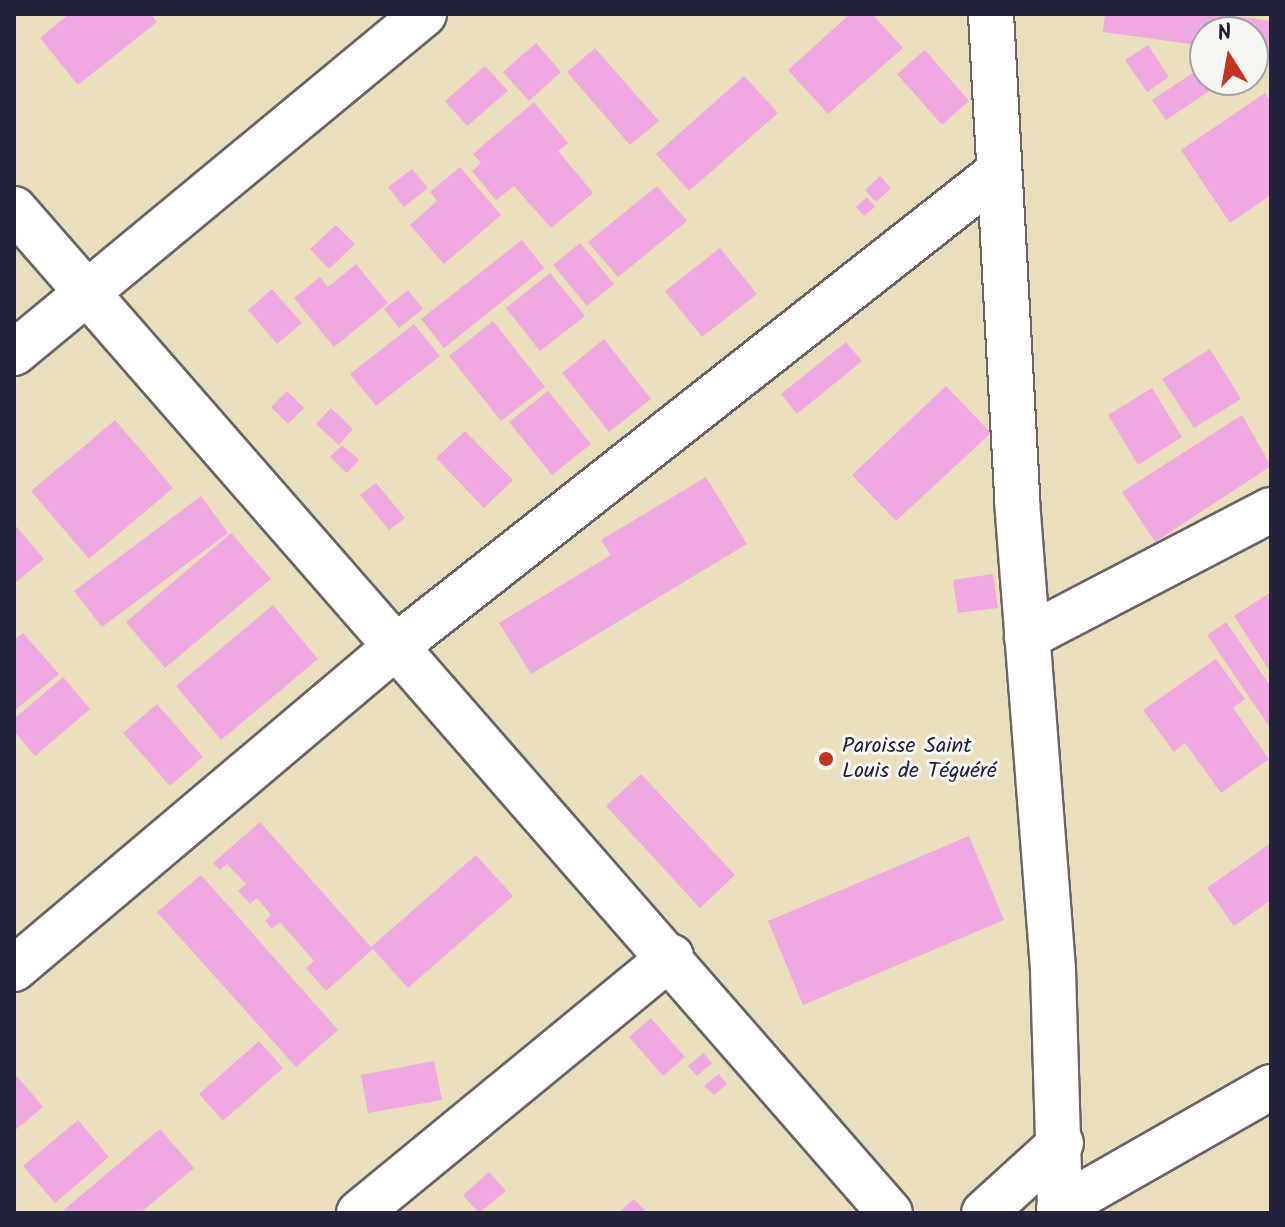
<!DOCTYPE html>
<meta charset="utf-8">
<style>
body{margin:0}
#map{position:relative;width:1285px;height:1227px;overflow:hidden;background:#eadfbc;font-family:Kalam,sans-serif}
div>[style]{position:absolute}
.building>*{inset:0;background:#f0a9e1}
.roads{filter:drop-shadow(2px 0 #686468) drop-shadow(-2px 0 #686468) drop-shadow(0 2px #686468) drop-shadow(0 -2px #686468)}
.minor>*{height:44px;margin:-22px;padding:0 22px;transform-origin:22px;border-radius:22px;background:#fff}
.dots>*{width:22px;height:22px;translate:-50% -50%;box-sizing:border-box;border:4px solid #f6f6f2;border-radius:50%}
span{translate:-50% -50%;white-space:nowrap;text-align:center;line-height:1.15;-webkit-text-stroke:6px #f6f6f2;paint-order:stroke}
.poi-label{font-size:22px;color:#22223b}
.left{translate:0 -50%;text-align:left}
.frame{position:absolute;inset:0;border:16px solid #22223b;pointer-events:none}
.north{position:absolute;left:1189px;top:16px;width:80px;height:80px;box-sizing:border-box;background:#f6f6f2;border:2px solid #a1a1a9;border-radius:50%;rotate:349deg;font-size:22px;font-weight:700;line-height:32px;text-align:center;color:#22223b}
.north::after{content:'';display:block;margin:auto;width:28px;height:36px;background:#c8321e;clip-path:polygon(50% 0,100% 100%,50% 72%,0 100%)}
</style>
<div id="map">
<div class="building">
<div style="clip-path:polygon(69px 14px,151px 14px,157px 22px,78px 85px,40px 38px)"></div>
<div style="clip-path:polygon(850px 14px,872px 14px,903px 48px,828px 114px,788px 70px)"></div>
<div style="clip-path:polygon(1105px 14px,1217px 14px,1271px 21px,1271px 55px,1253px 53px,1253px 32px,1205px 32px,1205px 46px,1103px 32px)"></div>
<div style="clip-path:polygon(536px 43px,561px 72px,529px 101px,503px 72px)"></div>
<div style="clip-path:polygon(1148px 45px,1169px 77px,1147px 92px,1125px 60px)"></div>
<div style="clip-path:polygon(595px 48px,659px 121px,630px 145px,567px 72px)"></div>
<div style="clip-path:polygon(925px 50px,969px 101px,942px 125px,897px 74px)"></div>
<div style="clip-path:polygon(1205px 65px,1205px 80px,1226px 80px,1166px 120px,1152px 100px)"></div>
<div style="clip-path:polygon(485px 66px,508px 91px,467px 126px,445px 101px)"></div>
<div style="clip-path:polygon(744px 76px,778px 113px,689px 191px,656px 154px)"></div>
<div style="clip-path:polygon(1265px 93px,1271px 102px,1271px 195px,1230px 223px,1181px 150px)"></div>
<div style="clip-path:polygon(534px 102px,568px 143px,558px 151px,593px 193px,551px 228px,514px 186px,496px 200px,472px 171px,481px 163px,473px 154px)"></div>
<div style="clip-path:polygon(460px 167px,501px 215px,444px 264px,410px 225px,437px 201px,430px 192px)"></div>
<div style="clip-path:polygon(412px 169px,428px 188px,404px 207px,388px 187px)"></div>
<div style="clip-path:polygon(880px 176px,891px 188px,876px 202px,865px 190px)"></div>
<div style="clip-path:polygon(657px 186px,687px 221px,618px 277px,588px 242px)"></div>
<div style="clip-path:polygon(867px 197px,875px 207px,864px 216px,856px 207px)"></div>
<div style="clip-path:polygon(336px 225px,355px 244px,329px 269px,310px 249px)"></div>
<div style="clip-path:polygon(522px 240px,544px 268px,444px 348px,421px 319px)"></div>
<div style="clip-path:polygon(580px 243px,614px 284px,587px 306px,553px 265px)"></div>
<div style="clip-path:polygon(720px 248px,757px 294px,702px 337px,665px 291px)"></div>
<div style="clip-path:polygon(356px 264px,388px 303px,334px 347px,294px 298px,320px 277px,328px 287px)"></div>
<div style="clip-path:polygon(550px 273px,585px 316px,540px 351px,506px 308px)"></div>
<div style="clip-path:polygon(272px 289px,302px 323px,277px 344px,248px 310px)"></div>
<div style="clip-path:polygon(408px 290px,423px 309px,399px 328px,384px 309px)"></div>
<div style="clip-path:polygon(493px 321px,545px 387px,501px 421px,449px 356px)"></div>
<div style="clip-path:polygon(414px 324px,440px 356px,376px 406px,350px 374px)"></div>
<div style="clip-path:polygon(604px 339px,651px 399px,609px 432px,562px 373px)"></div>
<div style="clip-path:polygon(846px 342px,862px 361px,797px 414px,781px 394px)"></div>
<div style="clip-path:polygon(1210px 349px,1241px 399px,1194px 428px,1162px 379px)"></div>
<div style="clip-path:polygon(946px 386px,991px 433px,896px 521px,852px 475px)"></div>
<div style="clip-path:polygon(1152px 388px,1182px 437px,1138px 465px,1108px 415px)"></div>
<div style="clip-path:polygon(287px 391px,304px 408px,288px 424px,271px 407px)"></div>
<div style="clip-path:polygon(548px 391px,591px 444px,552px 475px,509px 422px)"></div>
<div style="clip-path:polygon(331px 408px,353px 429px,339px 445px,316px 424px)"></div>
<div style="clip-path:polygon(1242px 415px,1271px 466px,1155px 542px,1122px 492px)"></div>
<div style="clip-path:polygon(115px 420px,173px 488px,89px 559px,31px 491px)"></div>
<div style="clip-path:polygon(465px 431px,513px 480px,484px 508px,436px 458px)"></div>
<div style="clip-path:polygon(342px 445px,359px 460px,347px 473px,330px 457px)"></div>
<div style="clip-path:polygon(706px 477px,747px 544px,531px 674px,499px 623px,611px 555px,601px 540px)"></div>
<div style="clip-path:polygon(376px 483px,405px 518px,389px 530px,360px 495px)"></div>
<div style="clip-path:polygon(201px 496px,228px 533px,102px 627px,74px 591px)"></div>
<div style="clip-path:polygon(14px 524px,44px 559px,14px 584px)"></div>
<div style="clip-path:polygon(231px 533px,271px 579px,165px 668px,126px 622px)"></div>
<div style="clip-path:polygon(993px 574px,998px 608px,958px 613px,953px 580px)"></div>
<div style="clip-path:polygon(1271px 592px,1271px 673px,1234px 616px)"></div>
<div style="clip-path:polygon(273px 605px,318px 659px,221px 740px,176px 686px)"></div>
<div style="clip-path:polygon(1226px 622px,1271px 687px,1271px 729px,1207px 635px)"></div>
<div style="clip-path:polygon(23px 633px,59px 674px,14px 711px,14px 640px)"></div>
<div style="clip-path:polygon(1216px 659px,1245px 699px,1233px 708px,1269px 759px,1221px 793px,1185px 743px,1174px 752px,1143px 710px)"></div>
<div style="clip-path:polygon(63px 677px,90px 709px,35px 756px,14px 731px,14px 719px)"></div>
<div style="clip-path:polygon(157px 704px,203px 757px,170px 786px,123px 733px)"></div>
<div style="clip-path:polygon(641px 774px,735px 875px,700px 908px,606px 806px)"></div>
<div style="clip-path:polygon(260px 822px,371px 947px,476px 855px,513px 896px,408px 988px,373px 949px,326px 991px,306px 968px,314px 961px,280px 922px,272px 929px,265px 921px,271px 915px,257px 898px,250px 904px,238px 891px,246px 884px,227px 864px,220px 870px,213px 863px)"></div>
<div style="clip-path:polygon(969px 836px,1004px 920px,803px 1005px,768px 921px)"></div>
<div style="clip-path:polygon(1271px 843px,1271px 900px,1234px 926px,1207px 888px)"></div>
<div style="clip-path:polygon(201px 875px,338px 1030px,296px 1067px,157px 912px)"></div>
<div style="clip-path:polygon(651px 1018px,685px 1057px,663px 1076px,629px 1037px)"></div>
<div style="clip-path:polygon(259px 1041px,283px 1068px,223px 1121px,199px 1094px)"></div>
<div style="clip-path:polygon(703px 1053px,712px 1063px,697px 1076px,688px 1066px)"></div>
<div style="clip-path:polygon(434px 1061px,442px 1100px,368px 1113px,361px 1075px)"></div>
<div style="clip-path:polygon(14px 1073px,43px 1107px,14px 1131px)"></div>
<div style="clip-path:polygon(719px 1074px,727px 1084px,714px 1095px,704px 1086px)"></div>
<div style="clip-path:polygon(78px 1120px,109px 1157px,55px 1203px,23px 1166px)"></div>
<div style="clip-path:polygon(160px 1129px,194px 1168px,140px 1213px,60px 1213px)"></div>
<div style="clip-path:polygon(489px 1172px,506px 1191px,479px 1213px,463px 1195px)"></div>
<div style="clip-path:polygon(634px 1199px,647px 1213px,618px 1213px)"></div>
</div>
<div class="roads">
<div class="minor">
<div style="left:991px;top:14px;width:488px;rotate:86.9deg"></div>
<div style="left:1017px;top:501px;width:471px;rotate:85.6deg"></div>
<div style="left:1053px;top:971px;width:242px;rotate:88.3deg"></div>
<div style="left:14px;top:209px;width:1332px;rotate:48.89deg"></div>
<div style="left:14px;top:353px;width:532px;rotate:-39.58deg"></div>
<div style="left:1027px;top:637px;width:275px;rotate:-27.5deg"></div>
<div style="left:14px;top:969px;width:504px;rotate:-40.17deg"></div>
<div style="left:399px;top:644px;width:760px;rotate:-38.21deg"></div>
<div style="left:1059px;top:1208px;width:244px;rotate:-29.7deg"></div>
<div style="left:359px;top:1213px;width:404px;rotate:-39.4deg"></div>
<div style="left:984px;top:1213px;width:104px;rotate:-42.3deg"></div>
</div>
</div>
<div class="dots">
<div style="left:826px;top:759px;background:#c8321e"></div>
</div>
<div class="poi-label">
<span class="left" style="left:842px;top:759px">Paroisse Saint<br>Louis de Téguéré</span>
</div>
<div class="frame"></div>
<div class="north">N</div>
</div>
